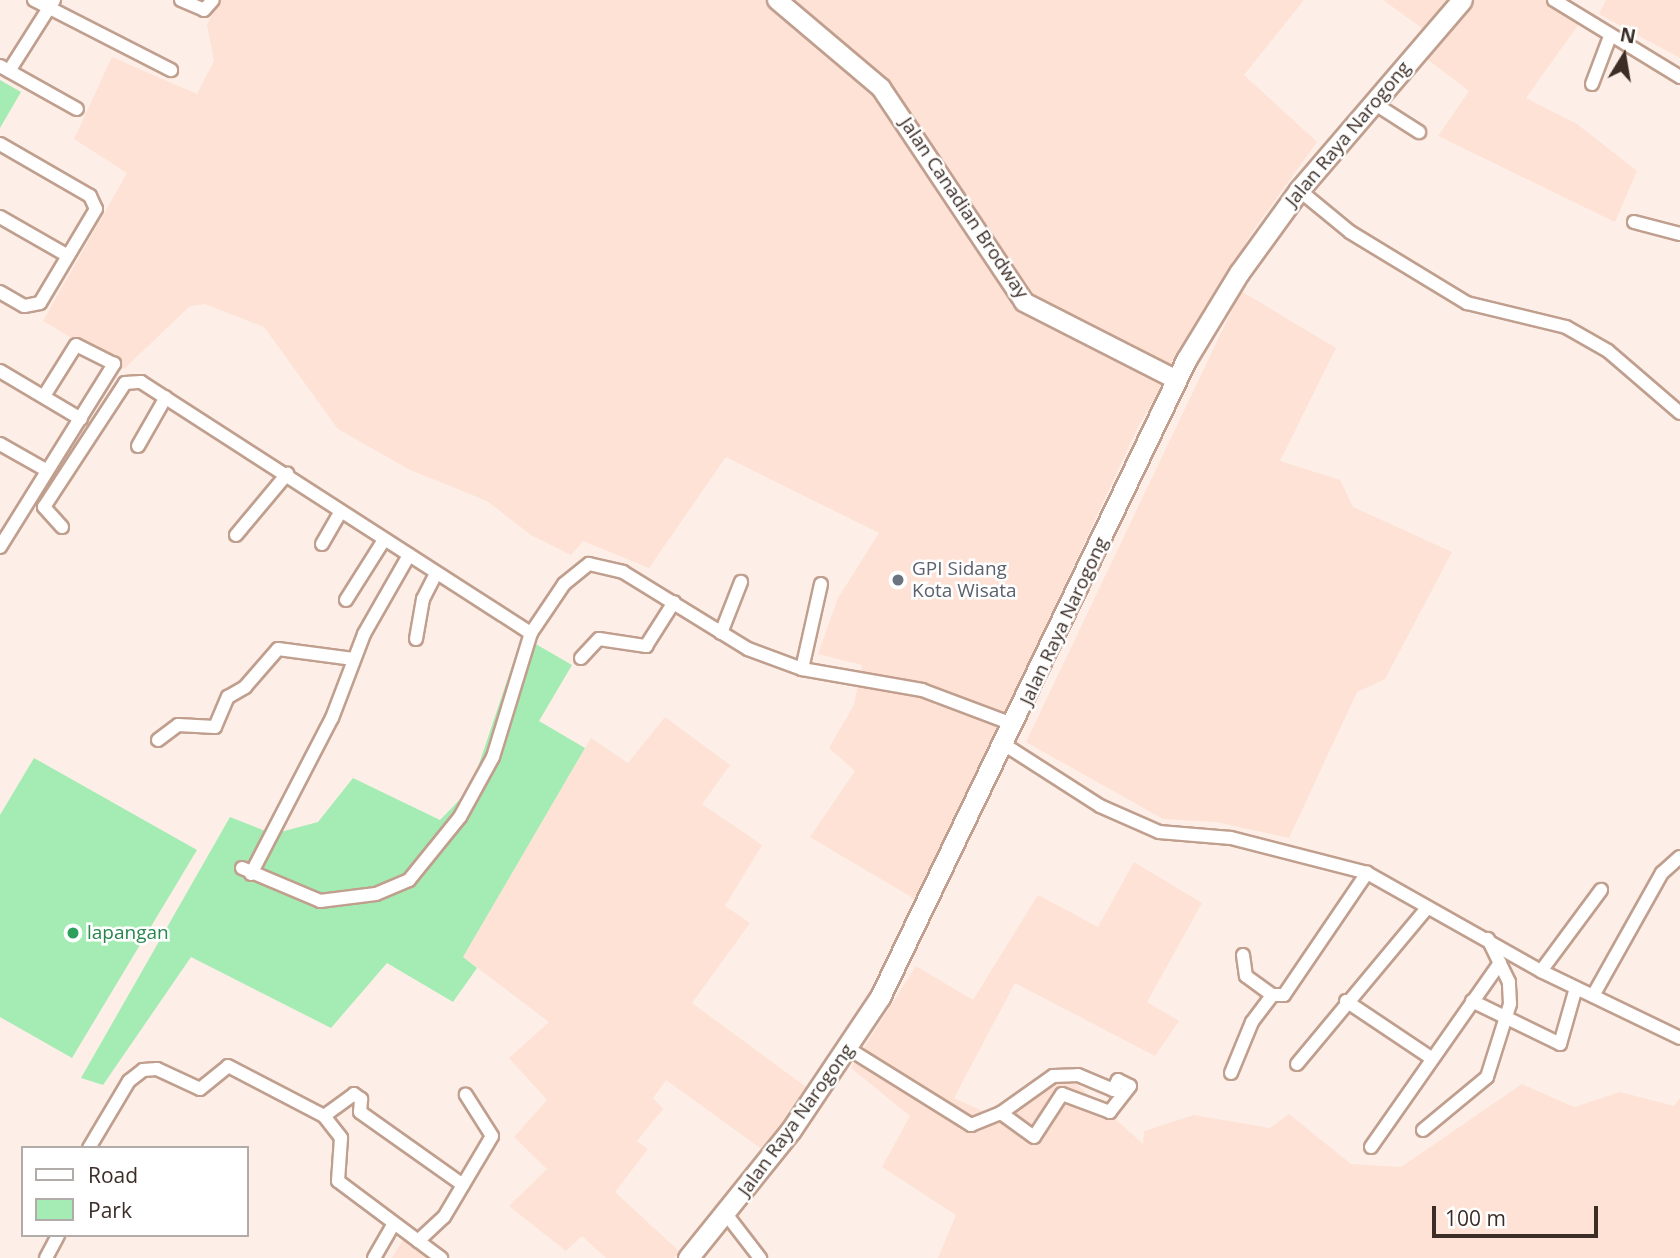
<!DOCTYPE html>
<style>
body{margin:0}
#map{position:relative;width:1680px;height:1258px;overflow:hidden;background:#fdefe8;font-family:"Open Sans",sans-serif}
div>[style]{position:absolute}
.built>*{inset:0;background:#fde2d5}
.green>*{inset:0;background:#a4ecb3}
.roads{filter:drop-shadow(2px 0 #c09f8e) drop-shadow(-2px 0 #c09f8e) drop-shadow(0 2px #c09f8e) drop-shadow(0 -2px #c09f8e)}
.street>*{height:12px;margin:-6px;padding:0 6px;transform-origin:6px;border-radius:6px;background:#fff}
.secondary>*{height:18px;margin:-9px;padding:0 9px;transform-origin:9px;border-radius:9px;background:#fff}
.primary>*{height:19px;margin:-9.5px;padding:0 9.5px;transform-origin:9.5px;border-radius:9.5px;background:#fff}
.dots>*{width:19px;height:19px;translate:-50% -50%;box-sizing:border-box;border:4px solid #fff;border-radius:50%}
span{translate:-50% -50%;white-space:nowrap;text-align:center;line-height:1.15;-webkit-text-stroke:5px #fff;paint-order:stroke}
.street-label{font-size:19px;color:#3c2e27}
.worship-label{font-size:19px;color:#5b616d}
.left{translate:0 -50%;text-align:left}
.leisure-label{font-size:19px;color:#27864d}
.legend{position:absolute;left:21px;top:1146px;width:228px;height:91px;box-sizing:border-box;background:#fff;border:2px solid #b1aba9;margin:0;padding:9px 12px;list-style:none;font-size:21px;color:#3c2e27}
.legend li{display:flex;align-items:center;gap:14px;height:35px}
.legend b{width:35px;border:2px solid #b1aba9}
.north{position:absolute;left:1589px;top:21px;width:70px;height:70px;-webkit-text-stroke:5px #fff;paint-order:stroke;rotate:11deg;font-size:19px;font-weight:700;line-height:28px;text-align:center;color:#3c2e27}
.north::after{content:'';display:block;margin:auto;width:24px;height:32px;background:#3c2e27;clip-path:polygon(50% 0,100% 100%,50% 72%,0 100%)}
.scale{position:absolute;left:1432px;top:1206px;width:166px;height:32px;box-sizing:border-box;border:4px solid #3c2e27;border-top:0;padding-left:9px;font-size:21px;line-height:24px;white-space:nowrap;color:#3c2e27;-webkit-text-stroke:5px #fff;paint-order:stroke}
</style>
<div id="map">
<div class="built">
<div style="clip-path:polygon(219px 0,1304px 0,1244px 75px,1317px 142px,1253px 231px,1139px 425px,918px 901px,810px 837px,855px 771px,829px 748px,854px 705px,862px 665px,818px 654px,838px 598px,879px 533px,726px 457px,649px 568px,583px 541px,571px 555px,531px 535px,487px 501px,408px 469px,338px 429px,264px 327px,205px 304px,190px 306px,124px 369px,43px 321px,127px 173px,74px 139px,112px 57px,197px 94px,214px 61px,207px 25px)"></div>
<div style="clip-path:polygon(1383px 0,1553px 0,1581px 21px,1526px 98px,1577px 124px,1637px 171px,1615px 222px,1438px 136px,1469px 91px,1427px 59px,1441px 42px)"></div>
<div style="clip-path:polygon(1606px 0,1680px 0,1680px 58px,1599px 14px)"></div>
<div style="clip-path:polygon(1241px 291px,1336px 348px,1280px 461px,1340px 480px,1353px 507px,1452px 552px,1385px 679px,1357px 692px,1289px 838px,1216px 822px,1163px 819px,1026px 742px)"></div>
<div style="clip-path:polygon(665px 717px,730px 765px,702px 804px,762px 845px,725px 906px,750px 923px,692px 1003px,806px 1087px,763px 1150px,666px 1080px,653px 1098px,663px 1109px,637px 1141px,648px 1149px,615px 1192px,680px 1252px,674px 1258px,606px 1258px,582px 1236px,566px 1251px,509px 1206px,547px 1169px,514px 1137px,547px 1100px,509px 1058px,549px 1022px,463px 957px,591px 738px,628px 763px)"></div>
<div style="clip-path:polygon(1134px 862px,1202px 903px,1147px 1002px,1179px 1021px,1155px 1056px,1015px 983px,954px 1098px,1002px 1120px,1062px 1071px,1143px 1144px,1144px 1131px,1194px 1115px,1270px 1128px,1289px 1114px,1351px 1164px,1401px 1167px,1522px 1084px,1574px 1107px,1620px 1092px,1674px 1106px,1680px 1098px,1680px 1258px,938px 1258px,956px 1215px,882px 1167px,910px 1116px,851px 1068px,916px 966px,973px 1000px,1038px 895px,1098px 927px)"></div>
<div style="clip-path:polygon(404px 1238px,428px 1244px,445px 1258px,392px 1258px)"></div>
</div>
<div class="green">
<div style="clip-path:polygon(0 80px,21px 92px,0 128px)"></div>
<div style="clip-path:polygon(522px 636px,572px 665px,539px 721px,585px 748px,463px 957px,477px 968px,453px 1002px,387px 963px,331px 1028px,191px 957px,103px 1085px,81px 1078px,230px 817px,273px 834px,318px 822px,353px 778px,440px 820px,471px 788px)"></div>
<div style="clip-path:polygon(34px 758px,197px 850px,72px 1058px,0 1017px,0 815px)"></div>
</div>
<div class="roads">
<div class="street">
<div style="left:34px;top:0;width:154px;rotate:27.1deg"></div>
<div style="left:181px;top:0;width:25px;rotate:23deg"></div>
<div style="left:204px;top:10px;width:13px;rotate:-48deg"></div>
<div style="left:1554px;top:0;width:148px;rotate:31.4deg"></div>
<div style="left:0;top:66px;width:88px;rotate:29.2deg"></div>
<div style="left:9px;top:71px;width:84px;rotate:-57.6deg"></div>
<div style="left:1592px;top:84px;width:48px;rotate:-69.3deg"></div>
<div style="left:1372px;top:102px;width:56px;rotate:32.6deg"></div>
<div style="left:0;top:144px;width:104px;rotate:30deg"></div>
<div style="left:90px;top:196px;width:14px;rotate:65deg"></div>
<div style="left:96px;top:209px;width:109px;rotate:120.8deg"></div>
<div style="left:40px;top:303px;width:16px;rotate:169deg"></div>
<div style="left:24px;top:306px;width:28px;rotate:-150deg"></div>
<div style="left:1299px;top:190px;width:66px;rotate:39.5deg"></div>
<div style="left:1350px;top:232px;width:137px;rotate:31.3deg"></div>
<div style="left:1467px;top:303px;width:102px;rotate:13.6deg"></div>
<div style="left:1566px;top:327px;width:48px;rotate:29.7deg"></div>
<div style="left:1608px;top:351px;width:95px;rotate:40.7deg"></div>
<div style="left:0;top:217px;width:78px;rotate:29.8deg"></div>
<div style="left:1634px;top:222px;width:48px;rotate:14.6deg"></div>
<div style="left:0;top:371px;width:94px;rotate:30.7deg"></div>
<div style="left:0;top:444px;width:53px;rotate:29.5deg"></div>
<div style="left:138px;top:446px;width:56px;rotate:-60.3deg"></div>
<div style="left:62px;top:527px;width:27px;rotate:-132deg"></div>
<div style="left:44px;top:507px;width:148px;rotate:-56.8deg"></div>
<div style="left:125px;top:383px;width:16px;rotate:-4deg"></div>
<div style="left:141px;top:382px;width:464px;rotate:32.8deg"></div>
<div style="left:236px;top:535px;width:80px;rotate:-50.1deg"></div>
<div style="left:322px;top:544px;width:36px;rotate:-60deg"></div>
<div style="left:0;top:547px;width:216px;rotate:-58.1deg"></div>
<div style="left:114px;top:364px;width:42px;rotate:-153.4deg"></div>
<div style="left:76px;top:345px;width:60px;rotate:122.1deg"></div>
<div style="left:346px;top:600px;width:71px;rotate:-57.7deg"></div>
<div style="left:721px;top:633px;width:55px;rotate:-68.6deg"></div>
<div style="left:416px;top:639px;width:41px;rotate:-80.1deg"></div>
<div style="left:423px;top:599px;width:29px;rotate:-63deg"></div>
<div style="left:581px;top:658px;width:26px;rotate:-47deg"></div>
<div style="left:599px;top:639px;width:48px;rotate:8.5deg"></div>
<div style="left:646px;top:646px;width:52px;rotate:-57.5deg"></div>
<div style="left:802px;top:669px;width:87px;rotate:-77.4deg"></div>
<div style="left:158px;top:740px;width:25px;rotate:-37deg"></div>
<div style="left:178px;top:725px;width:37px;rotate:3deg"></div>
<div style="left:215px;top:727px;width:33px;rotate:-67deg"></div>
<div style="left:228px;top:697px;width:20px;rotate:-30deg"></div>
<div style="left:245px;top:687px;width:50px;rotate:-49deg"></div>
<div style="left:278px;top:649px;width:76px;rotate:7.6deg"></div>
<div style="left:1005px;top:745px;width:113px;rotate:32.7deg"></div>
<div style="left:1100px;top:806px;width:64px;rotate:23.8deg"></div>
<div style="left:1159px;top:832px;width:72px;rotate:4.8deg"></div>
<div style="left:1231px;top:838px;width:140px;rotate:14.4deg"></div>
<div style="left:1367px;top:873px;width:200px;rotate:29.4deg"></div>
<div style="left:1541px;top:971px;width:154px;rotate:25.7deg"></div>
<div style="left:242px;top:868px;width:85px;rotate:22.9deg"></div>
<div style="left:320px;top:901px;width:56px;rotate:-7.1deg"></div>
<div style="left:376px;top:894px;width:36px;rotate:-23deg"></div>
<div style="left:409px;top:880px;width:81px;rotate:-51deg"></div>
<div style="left:460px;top:817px;width:68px;rotate:-61.2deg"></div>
<div style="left:493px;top:757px;width:130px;rotate:-73deg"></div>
<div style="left:531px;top:633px;width:59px;rotate:-56deg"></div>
<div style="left:564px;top:584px;width:32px;rotate:-39deg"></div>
<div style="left:589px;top:564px;width:35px;rotate:13deg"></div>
<div style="left:623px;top:572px;width:147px;rotate:31.6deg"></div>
<div style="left:748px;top:649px;width:58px;rotate:20.3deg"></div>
<div style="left:802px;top:669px;width:122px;rotate:9.9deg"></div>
<div style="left:922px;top:690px;width:99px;rotate:20.6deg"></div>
<div style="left:251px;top:874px;width:176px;rotate:-62.6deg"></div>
<div style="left:332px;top:718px;width:90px;rotate:-69.1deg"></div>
<div style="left:364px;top:634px;width:91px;rotate:-60.3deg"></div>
<div style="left:1243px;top:955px;width:21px;rotate:82deg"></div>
<div style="left:1246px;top:976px;width:32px;rotate:36deg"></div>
<div style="left:1272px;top:995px;width:12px"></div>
<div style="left:1284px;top:995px;width:148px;rotate:-55.8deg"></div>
<div style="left:1541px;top:971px;width:101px;rotate:-53.5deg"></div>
<div style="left:1594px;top:994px;width:139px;rotate:-60.7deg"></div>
<div style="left:1662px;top:873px;width:24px;rotate:-42deg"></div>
<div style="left:1346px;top:1001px;width:102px;rotate:33.8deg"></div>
<div style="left:1472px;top:1001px;width:98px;rotate:26deg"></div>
<div style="left:1560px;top:1044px;width:58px;rotate:-74.1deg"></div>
<div style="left:849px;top:1049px;width:144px;rotate:31.9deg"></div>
<div style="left:971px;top:1125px;width:32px;rotate:-22deg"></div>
<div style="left:1001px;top:1113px;width:64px;rotate:-35.4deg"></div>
<div style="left:1053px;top:1076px;width:25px;rotate:-2deg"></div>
<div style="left:1078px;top:1075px;width:38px;rotate:23deg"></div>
<div style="left:1113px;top:1090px;width:11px;rotate:-63deg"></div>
<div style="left:1118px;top:1080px;width:13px;rotate:27deg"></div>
<div style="left:1130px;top:1086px;width:33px;rotate:128deg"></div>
<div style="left:1110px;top:1112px;width:51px;rotate:-159.4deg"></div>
<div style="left:1062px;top:1094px;width:51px;rotate:123.1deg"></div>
<div style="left:1034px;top:1137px;width:41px;rotate:-144deg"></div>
<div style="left:1297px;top:1064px;width:203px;rotate:-50.2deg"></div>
<div style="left:1231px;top:1073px;width:55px;rotate:-67.6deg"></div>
<div style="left:1252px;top:1022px;width:34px;rotate:-53deg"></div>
<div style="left:324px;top:1116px;width:37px;rotate:-36deg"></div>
<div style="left:354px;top:1094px;width:9px;rotate:36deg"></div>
<div style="left:361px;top:1099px;width:13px;rotate:94deg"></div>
<div style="left:360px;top:1112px;width:126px;rotate:35.3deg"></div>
<div style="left:1423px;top:1130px;width:83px;rotate:-39.6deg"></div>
<div style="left:1487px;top:1077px;width:77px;rotate:-72.5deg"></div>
<div style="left:1510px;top:1004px;width:22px;rotate:-93deg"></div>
<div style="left:1509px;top:982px;width:48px;rotate:-116deg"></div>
<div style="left:1371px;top:1147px;width:225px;rotate:-55deg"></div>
<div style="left:89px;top:1148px;width:78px;rotate:-59.2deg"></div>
<div style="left:129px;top:1081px;width:18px;rotate:-38deg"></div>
<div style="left:143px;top:1070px;width:14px;rotate:-4deg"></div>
<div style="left:157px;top:1069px;width:47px;rotate:24.9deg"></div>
<div style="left:200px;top:1089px;width:36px;rotate:-39deg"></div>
<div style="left:228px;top:1066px;width:108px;rotate:27.5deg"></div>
<div style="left:324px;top:1116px;width:28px;rotate:52deg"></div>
<div style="left:341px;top:1138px;width:43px;rotate:94deg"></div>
<div style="left:338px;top:1181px;width:129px;rotate:36.8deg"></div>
<div style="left:726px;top:1214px;width:56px;rotate:52.3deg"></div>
<div style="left:418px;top:1241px;width:35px;rotate:-43deg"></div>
<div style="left:444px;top:1217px;width:94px;rotate:-59.3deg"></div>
<div style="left:492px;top:1136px;width:49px;rotate:-122.4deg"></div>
<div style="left:46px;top:1258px;width:26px;rotate:-62deg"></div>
<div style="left:374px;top:1258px;width:38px;rotate:-60deg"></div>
</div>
<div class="secondary">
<div style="left:777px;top:0;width:136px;rotate:40.2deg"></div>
<div style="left:881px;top:88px;width:257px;rotate:56.2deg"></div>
<div style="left:1024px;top:302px;width:172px;rotate:27deg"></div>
</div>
<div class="primary">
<div style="left:688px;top:1258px;width:164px;rotate:-51.2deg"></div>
<div style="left:791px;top:1130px;width:160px;rotate:-56.2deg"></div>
<div style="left:880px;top:997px;width:707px;rotate:-64.34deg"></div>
<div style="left:1186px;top:360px;width:102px;rotate:-58.7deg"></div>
<div style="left:1239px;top:273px;width:102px;rotate:-54.1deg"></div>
<div style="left:1299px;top:190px;width:250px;rotate:-49.4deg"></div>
</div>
</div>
<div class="dots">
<div style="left:898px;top:580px;background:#6b7280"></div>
<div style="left:73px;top:933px;background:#2e9e5b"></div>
</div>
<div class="street-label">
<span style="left:1348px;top:134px;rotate:-50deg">Jalan Raya Narogong</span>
<span style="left:964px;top:208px;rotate:56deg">Jalan Canadian Brodway</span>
<span style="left:1064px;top:621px;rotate:-65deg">Jalan Raya Narogong</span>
<span style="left:796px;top:1120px;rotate:-54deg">Jalan Raya Narogong</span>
</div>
<div class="worship-label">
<span class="left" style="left:912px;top:580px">GPI Sidang<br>Kota Wisata</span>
</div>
<div class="leisure-label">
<span class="left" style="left:87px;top:933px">lapangan</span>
</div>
<ul class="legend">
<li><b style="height:9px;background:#fff"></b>Road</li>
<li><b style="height:19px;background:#a4ecb3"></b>Park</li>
</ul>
<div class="north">N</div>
<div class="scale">100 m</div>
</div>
